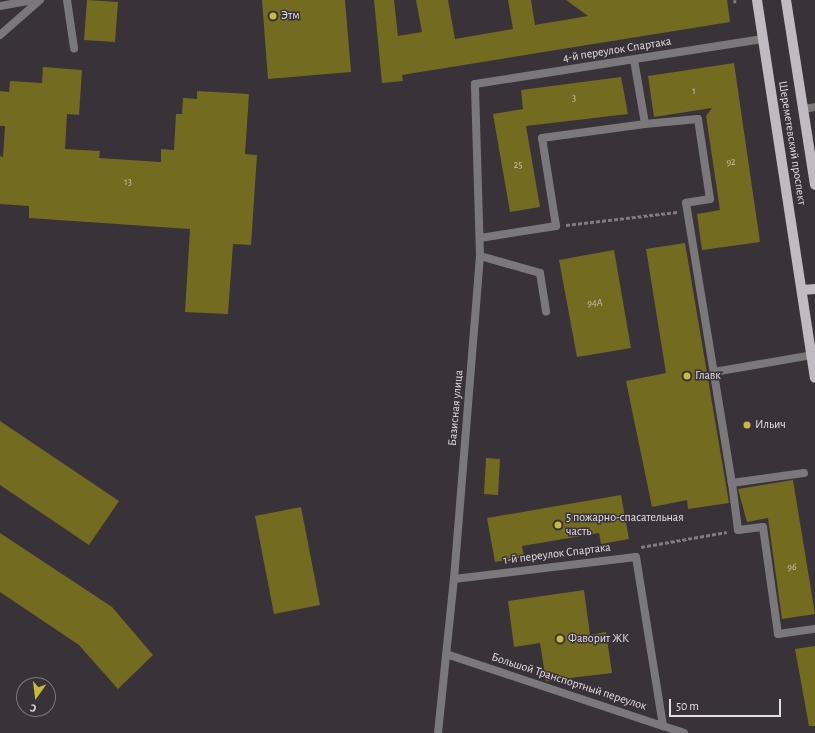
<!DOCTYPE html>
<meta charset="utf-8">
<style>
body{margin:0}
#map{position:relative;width:815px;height:733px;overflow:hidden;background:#393239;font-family:"Alegreya Sans",sans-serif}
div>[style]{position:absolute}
.building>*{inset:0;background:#736b1f}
.path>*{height:2.5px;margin-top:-1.25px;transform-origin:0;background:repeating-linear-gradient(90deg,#817b81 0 4px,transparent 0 6px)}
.service>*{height:8px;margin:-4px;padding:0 4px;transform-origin:4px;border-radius:4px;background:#7b787b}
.minor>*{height:8px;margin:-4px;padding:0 4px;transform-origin:4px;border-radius:4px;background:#7b787b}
.primary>*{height:10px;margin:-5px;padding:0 5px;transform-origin:5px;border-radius:5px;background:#c1bac2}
.dots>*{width:11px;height:11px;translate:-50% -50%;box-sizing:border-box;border:2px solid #393239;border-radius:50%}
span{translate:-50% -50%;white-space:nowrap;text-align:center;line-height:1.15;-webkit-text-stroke:3px #393239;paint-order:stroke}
.number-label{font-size:10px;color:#c7c1b2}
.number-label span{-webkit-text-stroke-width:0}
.poi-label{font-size:12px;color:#e3dee3}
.left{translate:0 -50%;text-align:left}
.street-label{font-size:12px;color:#e3dee3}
.north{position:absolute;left:16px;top:677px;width:40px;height:40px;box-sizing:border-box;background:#393239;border:1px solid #7d777d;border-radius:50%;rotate:194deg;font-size:11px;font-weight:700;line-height:16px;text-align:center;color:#e3dee3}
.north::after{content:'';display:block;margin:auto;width:14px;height:18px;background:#c8bb3b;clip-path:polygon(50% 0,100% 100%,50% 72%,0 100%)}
.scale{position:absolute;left:669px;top:699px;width:112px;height:18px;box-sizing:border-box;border:2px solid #e3dee3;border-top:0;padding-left:5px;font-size:12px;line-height:14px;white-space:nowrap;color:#e3dee3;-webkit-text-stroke:3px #393239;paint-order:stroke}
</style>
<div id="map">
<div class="building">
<div style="clip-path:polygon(87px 0,118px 2px,115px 42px,84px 40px)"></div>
<div style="clip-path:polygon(262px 0,345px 0,351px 72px,268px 79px)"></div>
<div style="clip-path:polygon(374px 0,394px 0,398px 36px,422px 32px,416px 0,448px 0,455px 39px,513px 29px,508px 0,531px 0,535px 25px,588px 16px,566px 0,727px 0,730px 22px,402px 75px,403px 81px,382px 83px)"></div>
<div style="clip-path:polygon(734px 63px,760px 242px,702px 250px,697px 214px,720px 210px,706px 116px,712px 108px,654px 117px,648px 76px)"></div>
<div style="clip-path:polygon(43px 67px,82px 70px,79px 115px,67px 114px,65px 149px,100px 151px,99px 158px,161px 162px,161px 149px,174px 150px,176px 114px,182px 114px,183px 98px,197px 99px,197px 91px,249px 94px,245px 154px,257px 155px,251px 245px,233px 244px,228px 314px,185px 312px,190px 229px,29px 218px,29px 206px,0 204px,0 156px,3px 157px,5px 126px,0 126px,0 91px,9px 92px,10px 81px,42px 83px)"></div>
<div style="clip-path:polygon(621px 77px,628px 114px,526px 126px,540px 207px,510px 212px,493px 114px,523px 109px,521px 90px)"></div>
<div style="clip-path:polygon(685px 243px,729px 503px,688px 509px,687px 500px,652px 507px,626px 381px,666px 373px,646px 249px)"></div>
<div style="clip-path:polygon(614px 250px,631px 348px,577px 357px,559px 260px)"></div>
<div style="clip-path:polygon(0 421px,119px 501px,89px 545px,0 485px)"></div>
<div style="clip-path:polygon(486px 458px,500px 459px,498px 495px,484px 494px)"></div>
<div style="clip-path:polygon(793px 480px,815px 614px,782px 619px,768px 518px,747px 522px,738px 489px)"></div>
<div style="clip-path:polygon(621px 495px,629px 539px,601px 544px,599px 533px,522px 546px,524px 557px,495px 562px,487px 518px)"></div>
<div style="clip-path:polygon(301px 507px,320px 605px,274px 614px,255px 516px)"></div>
<div style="clip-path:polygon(0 533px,112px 607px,153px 655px,118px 689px,79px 645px,0 592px)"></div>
<div style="clip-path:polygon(584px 590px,590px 635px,606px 632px,612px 673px,546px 681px,540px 643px,514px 647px,508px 601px)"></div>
<div style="clip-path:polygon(815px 646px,815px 726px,809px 726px,795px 649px)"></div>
</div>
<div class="path">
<div style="left:735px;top:0;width:3px;rotate:90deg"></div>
<div style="left:566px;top:225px;width:112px;rotate:-6.7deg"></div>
<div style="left:641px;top:547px;width:87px;rotate:-9.9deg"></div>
</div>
<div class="service">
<div style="left:67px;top:0;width:49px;rotate:81.7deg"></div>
<div style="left:0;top:6px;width:35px;rotate:-10deg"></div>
<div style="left:634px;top:60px;width:65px;rotate:80.2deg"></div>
<div style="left:645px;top:124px;width:53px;rotate:-5.4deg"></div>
<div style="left:698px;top:119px;width:81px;rotate:81.5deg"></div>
<div style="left:710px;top:199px;width:24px;rotate:171deg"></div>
<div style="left:686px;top:203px;width:284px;rotate:80.7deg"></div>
<div style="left:804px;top:109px;width:11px;rotate:-10deg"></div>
<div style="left:480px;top:238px;width:77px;rotate:-9deg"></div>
<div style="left:556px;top:226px;width:89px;rotate:-99deg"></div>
<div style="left:542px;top:138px;width:104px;rotate:-7.7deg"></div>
<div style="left:480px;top:256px;width:62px;rotate:15.8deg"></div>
<div style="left:540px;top:273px;width:39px;rotate:81deg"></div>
<div style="left:714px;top:372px;width:99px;rotate:-9.8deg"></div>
<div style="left:804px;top:473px;width:73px;rotate:172.1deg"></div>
<div style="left:732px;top:483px;width:47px;rotate:82.7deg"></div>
<div style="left:738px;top:530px;width:25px;rotate:-7deg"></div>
<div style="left:763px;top:527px;width:108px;rotate:82deg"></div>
<div style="left:778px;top:634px;width:37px;rotate:-8deg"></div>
<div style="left:446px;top:654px;width:229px;rotate:18.4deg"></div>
</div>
<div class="minor">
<div style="left:0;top:35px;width:53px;rotate:-41.2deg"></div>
<div style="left:454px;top:579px;width:183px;rotate:-6.9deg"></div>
<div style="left:636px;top:557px;width:171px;rotate:80.9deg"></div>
<div style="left:663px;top:726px;width:22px;rotate:18deg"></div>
<div style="left:438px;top:733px;width:155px;rotate:-84.1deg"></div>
<div style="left:454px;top:579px;width:324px;rotate:-85.4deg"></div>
<div style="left:480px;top:256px;width:172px;rotate:-91.7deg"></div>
<div style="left:475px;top:84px;width:291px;rotate:-8.9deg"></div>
</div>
<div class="primary">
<div style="left:757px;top:0;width:382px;rotate:81.3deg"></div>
<div style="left:786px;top:0;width:187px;rotate:81.1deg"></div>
<div style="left:802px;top:290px;width:13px;rotate:-4deg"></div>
</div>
<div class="dots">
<div style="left:273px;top:16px;background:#c8bb3b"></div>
<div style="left:687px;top:376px;background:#c8bb3b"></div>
<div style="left:747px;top:425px;background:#c8bb3b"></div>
<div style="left:558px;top:525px;background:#c8bb3b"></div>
<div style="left:560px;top:639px;background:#c8bb3b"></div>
</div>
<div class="number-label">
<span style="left:694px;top:92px">1</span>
<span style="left:574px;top:99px">3</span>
<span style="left:731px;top:163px">92</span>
<span style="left:518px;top:166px">25</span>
<span style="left:128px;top:183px">13</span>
<span style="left:595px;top:304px">94А</span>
<span style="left:792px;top:568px">96</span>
</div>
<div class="poi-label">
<span class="left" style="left:281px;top:16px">Этм</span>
<span class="left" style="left:695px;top:376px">Главк</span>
<span class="left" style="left:755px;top:425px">Ильич</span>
<span class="left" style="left:566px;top:525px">5 пожарно-спасательная<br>часть</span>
<span class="left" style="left:568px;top:639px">Фаворит ЖК</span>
</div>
<div class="street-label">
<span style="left:617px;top:50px;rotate:-9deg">4-й переулок Спартака</span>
<span style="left:792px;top:143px;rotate:81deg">Шереметевский проспект</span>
<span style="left:456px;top:408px;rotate:-85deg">Базисная улица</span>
<span style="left:557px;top:554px;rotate:-7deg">1-й переулок Спартака</span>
<span style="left:569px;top:682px;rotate:18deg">Большой Транспортный переулок</span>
</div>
<div class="north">С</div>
<div class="scale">50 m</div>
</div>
